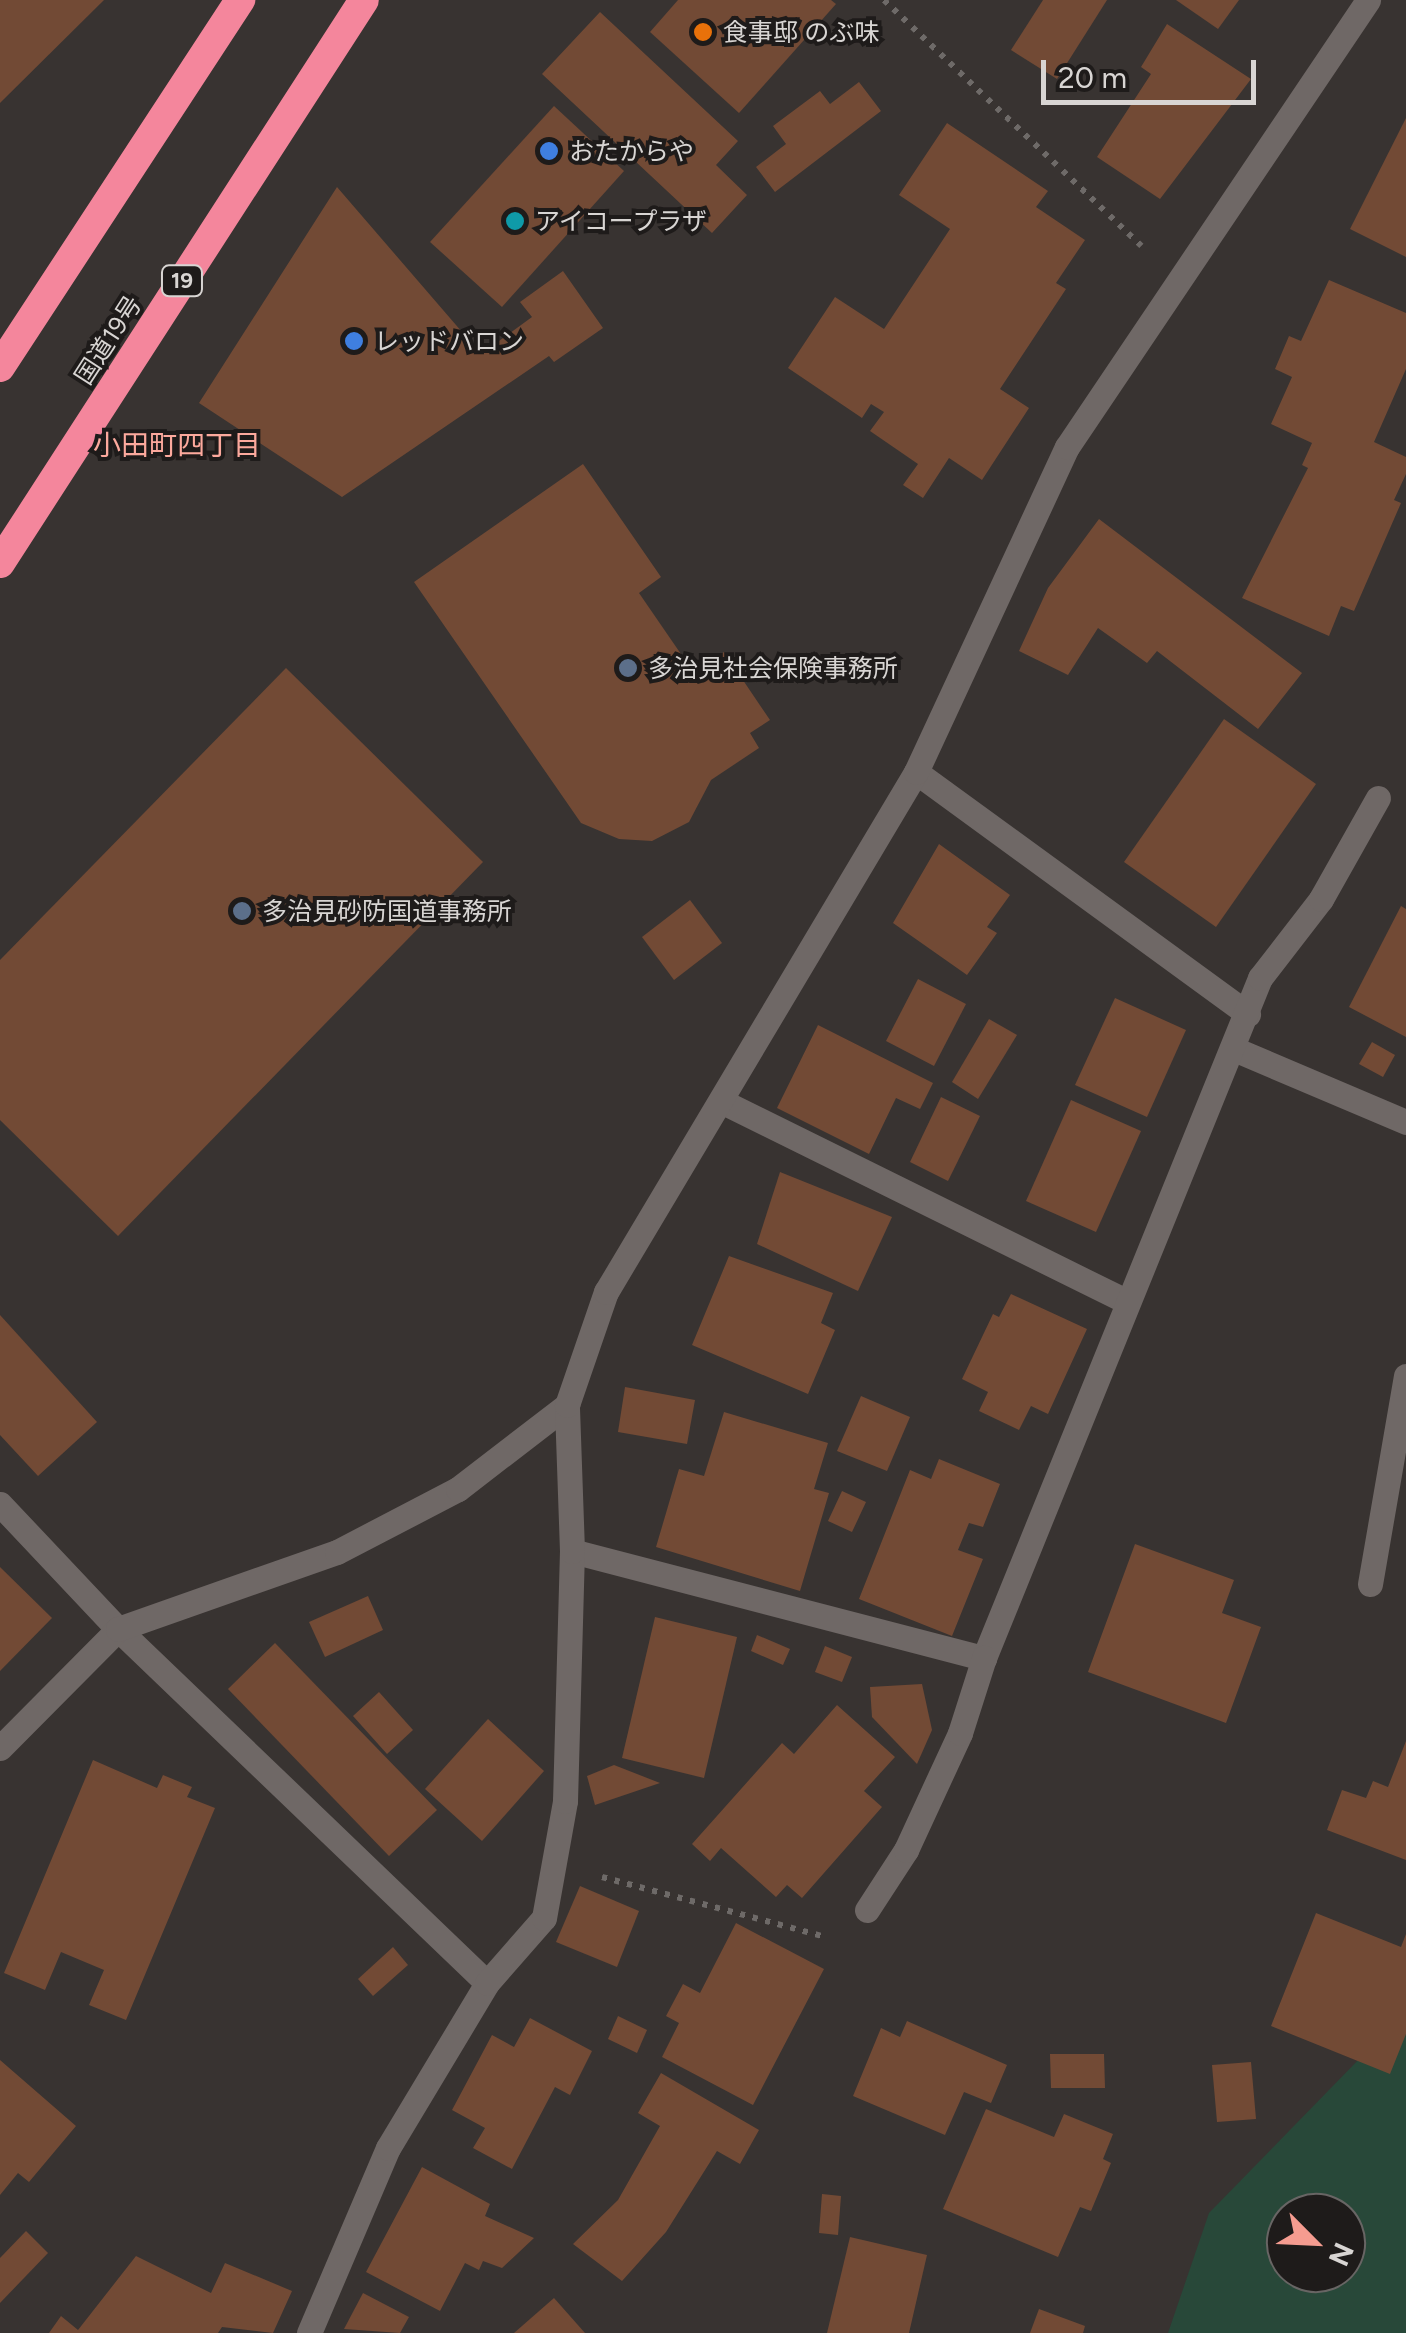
<!DOCTYPE html>
<meta charset="utf-8">
<style>
body{margin:0}
#map{position:relative;width:1406px;height:2333px;overflow:hidden;background:#383331;font-family:Figtree,"Noto Sans JP",sans-serif}
div>[style]{position:absolute}
.green>*{inset:0;background:#284839}
.building>*{inset:0;background:#724a35}
.path>*{height:6px;margin-top:-3px;transform-origin:0;background:repeating-linear-gradient(90deg,#6e6a68 0 5px,transparent 0 13px)}
.minor>*{height:25px;margin:-12.5px;padding:0 12.5px;transform-origin:12.5px;border-radius:12.5px;background:#6f6866}
.highway>*{height:30px;margin:-15px;padding:0 15px;transform-origin:15px;border-radius:15px;background:#f4869c}
.dots>*{width:28px;height:28px;translate:-50% -50%;box-sizing:border-box;border:5px solid #1e1b1a;border-radius:50%}
span{translate:-50% -50%;white-space:nowrap;text-align:center;line-height:1.15;-webkit-text-stroke:8px #1e1b1a;paint-order:stroke}
.shield-label span{padding:2px 8px;background:#1e1b1a;border:2px solid;border-radius:8px;-webkit-text-stroke-width:0}
.shield-label{font-size:22px;color:#d8d5d3;font-weight:700}
.poi-label{font-size:25px;color:#d8d5d3}
.left{translate:0 -50%;text-align:left}
.street-label{font-size:25px;color:#d8d5d3}
.neighbourhood-label{font-size:28px;color:#fca99d}
.north{position:absolute;left:1266px;top:2193px;width:100px;height:100px;box-sizing:border-box;background:#1e1b1a;border:2px solid #686564;border-radius:50%;rotate:114deg;font-size:28px;font-weight:700;line-height:40px;text-align:center;color:#d8d5d3}
.north::after{content:'';display:block;margin:auto;width:35px;height:45px;background:#f59c90;clip-path:polygon(50% 0,100% 100%,50% 72%,0 100%)}
.scale{position:absolute;left:1041px;top:60px;width:215px;height:45px;box-sizing:border-box;border:5px solid #d8d5d3;border-top:0;padding-left:12px;font-size:30px;line-height:35px;white-space:nowrap;color:#d8d5d3;-webkit-text-stroke:8px #1e1b1a;paint-order:stroke}
</style>
<div id="map">
<div class="green">
<div style="clip-path:polygon(evenodd,1406px 2011px,1406px 2333px,1168px 2333px,1209px 2213px,1406px 2011px,1286px 2213px,1346px 2213px,1346px 2273px,1286px 2273px,1286px 2213px)"></div>
</div>
<div class="building">
<div style="clip-path:polygon(0 0,104px 0,0 103px)"></div>
<div style="clip-path:polygon(678px 0,831px 0,836px 4px,739px 113px,650px 32px)"></div>
<div style="clip-path:polygon(1043px 0,1107px 0,1057px 79px,1011px 50px)"></div>
<div style="clip-path:polygon(1176px 0,1239px 0,1218px 29px)"></div>
<div style="clip-path:polygon(600px 12px,738px 141px,716px 165px,747px 195px,712px 233px,542px 74px)"></div>
<div style="clip-path:polygon(1167px 24px,1251px 79px,1160px 199px,1097px 157px,1151px 74px,1141px 67px)"></div>
<div style="clip-path:polygon(859px 82px,881px 111px,775px 192px,756px 167px,786px 144px,773px 126px,820px 91px,830px 104px)"></div>
<div style="clip-path:polygon(554px 106px,624px 171px,502px 307px,430px 242px)"></div>
<div style="clip-path:polygon(1406px 118px,1406px 257px,1350px 229px)"></div>
<div style="clip-path:polygon(947px 123px,1048px 191px,1036px 207px,1085px 240px,1056px 283px,1066px 289px,1000px 389px,1029px 408px,982px 480px,949px 458px,923px 498px,903px 485px,918px 464px,870px 431px,884px 412px,871px 404px,862px 418px,788px 368px,835px 297px,884px 329px,950px 229px,899px 195px)"></div>
<div style="clip-path:polygon(337px 187px,481px 354px,532px 317px,520px 302px,563px 271px,603px 328px,554px 362px,549px 356px,342px 497px,199px 403px)"></div>
<div style="clip-path:polygon(1329px 280px,1406px 313px,1406px 369px,1374px 442px,1406px 457px,1406px 474px,1394px 500px,1401px 503px,1354px 611px,1341px 606px,1329px 636px,1242px 598px,1308px 468px,1302px 465px,1312px 443px,1271px 424px,1292px 377px,1275px 369px,1289px 336px,1301px 341px)"></div>
<div style="clip-path:polygon(583px 464px,661px 577px,639px 593px,694px 673px,724px 652px,770px 720px,750px 733px,759px 748px,711px 780px,689px 822px,652px 841px,619px 839px,581px 823px,414px 582px)"></div>
<div style="clip-path:polygon(1099px 519px,1302px 673px,1258px 729px,1157px 651px,1147px 663px,1098px 628px,1068px 675px,1019px 651px,1048px 588px)"></div>
<div style="clip-path:polygon(286px 668px,483px 862px,118px 1236px,0 1120px,0 960px)"></div>
<div style="clip-path:polygon(1224px 719px,1316px 784px,1216px 927px,1124px 862px)"></div>
<div style="clip-path:polygon(939px 844px,1010px 895px,987px 927px,997px 933px,967px 975px,893px 923px)"></div>
<div style="clip-path:polygon(690px 900px,722px 943px,674px 980px,642px 937px)"></div>
<div style="clip-path:polygon(1401px 906px,1406px 909px,1406px 1037px,1349px 1007px)"></div>
<div style="clip-path:polygon(918px 979px,966px 1004px,934px 1066px,886px 1041px)"></div>
<div style="clip-path:polygon(1115px 998px,1186px 1030px,1147px 1117px,1075px 1085px)"></div>
<div style="clip-path:polygon(989px 1019px,1017px 1035px,978px 1099px,952px 1082px)"></div>
<div style="clip-path:polygon(818px 1025px,933px 1083px,920px 1109px,896px 1098px,869px 1154px,777px 1108px)"></div>
<div style="clip-path:polygon(1372px 1042px,1395px 1055px,1383px 1077px,1359px 1064px)"></div>
<div style="clip-path:polygon(941px 1097px,980px 1116px,948px 1181px,910px 1162px)"></div>
<div style="clip-path:polygon(1071px 1100px,1141px 1131px,1096px 1232px,1026px 1201px)"></div>
<div style="clip-path:polygon(780px 1172px,892px 1217px,858px 1291px,757px 1244px)"></div>
<div style="clip-path:polygon(729px 1256px,833px 1293px,821px 1323px,835px 1330px,808px 1394px,692px 1345px)"></div>
<div style="clip-path:polygon(1011px 1294px,1087px 1329px,1048px 1414px,1031px 1406px,1019px 1430px,979px 1411px,988px 1392px,962px 1379px,993px 1314px,999px 1317px)"></div>
<div style="clip-path:polygon(0 1315px,97px 1422px,38px 1476px,0 1435px)"></div>
<div style="clip-path:polygon(625px 1387px,695px 1400px,687px 1444px,618px 1432px)"></div>
<div style="clip-path:polygon(861px 1396px,910px 1417px,887px 1471px,837px 1451px)"></div>
<div style="clip-path:polygon(724px 1412px,828px 1443px,814px 1489px,829px 1493px,800px 1591px,656px 1547px,679px 1469px,704px 1476px)"></div>
<div style="clip-path:polygon(939px 1459px,1000px 1484px,983px 1527px,969px 1523px,958px 1550px,983px 1559px,952px 1636px,859px 1599px,910px 1470px,931px 1479px)"></div>
<div style="clip-path:polygon(842px 1491px,866px 1502px,852px 1532px,828px 1521px)"></div>
<div style="clip-path:polygon(1135px 1544px,1234px 1580px,1222px 1613px,1261px 1627px,1226px 1723px,1088px 1672px)"></div>
<div style="clip-path:polygon(0 1567px,52px 1618px,0 1671px)"></div>
<div style="clip-path:polygon(368px 1596px,383px 1630px,325px 1657px,309px 1622px)"></div>
<div style="clip-path:polygon(655px 1617px,737px 1637px,704px 1778px,622px 1758px)"></div>
<div style="clip-path:polygon(757px 1635px,790px 1649px,783px 1665px,751px 1651px)"></div>
<div style="clip-path:polygon(275px 1643px,437px 1810px,389px 1856px,228px 1689px)"></div>
<div style="clip-path:polygon(825px 1646px,852px 1657px,842px 1682px,815px 1672px)"></div>
<div style="clip-path:polygon(922px 1684px,932px 1730px,917px 1764px,872px 1717px,870px 1687px)"></div>
<div style="clip-path:polygon(379px 1692px,413px 1730px,387px 1754px,353px 1716px)"></div>
<div style="clip-path:polygon(837px 1705px,895px 1757px,864px 1791px,882px 1807px,802px 1898px,787px 1885px,776px 1897px,721px 1848px,710px 1861px,692px 1844px,782px 1743px,794px 1754px)"></div>
<div style="clip-path:polygon(488px 1719px,544px 1771px,482px 1841px,425px 1789px)"></div>
<div style="clip-path:polygon(1406px 1741px,1406px 1860px,1327px 1830px,1342px 1790px,1366px 1798px,1373px 1781px,1388px 1787px)"></div>
<div style="clip-path:polygon(93px 1760px,157px 1788px,163px 1775px,192px 1787px,187px 1797px,215px 1808px,126px 2020px,89px 2005px,104px 1970px,61px 1952px,45px 1990px,4px 1973px)"></div>
<div style="clip-path:polygon(614px 1765px,660px 1783px,595px 1805px,587px 1776px)"></div>
<div style="clip-path:polygon(580px 1886px,639px 1911px,617px 1967px,556px 1942px)"></div>
<div style="clip-path:polygon(1316px 1913px,1401px 1947px,1406px 1934px,1406px 2034px,1390px 2074px,1271px 2026px)"></div>
<div style="clip-path:polygon(736px 1923px,824px 1969px,753px 2105px,662px 2057px,679px 2023px,666px 2016px,683px 1984px,700px 1993px)"></div>
<div style="clip-path:polygon(393px 1947px,408px 1965px,373px 1996px,358px 1979px)"></div>
<div style="clip-path:polygon(618px 2016px,647px 2030px,637px 2053px,608px 2039px)"></div>
<div style="clip-path:polygon(530px 2018px,592px 2051px,570px 2095px,555px 2087px,512px 2169px,473px 2148px,485px 2128px,452px 2110px,492px 2035px,514px 2047px)"></div>
<div style="clip-path:polygon(907px 2021px,1007px 2065px,991px 2103px,964px 2092px,945px 2135px,853px 2096px,881px 2028px,900px 2037px)"></div>
<div style="clip-path:polygon(1050px 2054px,1104px 2054px,1105px 2088px,1051px 2088px)"></div>
<div style="clip-path:polygon(0 2060px,76px 2126px,29px 2182px,18px 2173px,0 2195px)"></div>
<div style="clip-path:polygon(1251px 2062px,1256px 2119px,1217px 2122px,1212px 2065px)"></div>
<div style="clip-path:polygon(661px 2073px,759px 2130px,740px 2164px,717px 2151px,666px 2232px,622px 2281px,573px 2244px,618px 2200px,660px 2126px,638px 2113px)"></div>
<div style="clip-path:polygon(986px 2109px,1054px 2137px,1064px 2114px,1113px 2134px,1103px 2159px,1111px 2163px,1091px 2211px,1080px 2207px,1058px 2257px,943px 2209px)"></div>
<div style="clip-path:polygon(422px 2167px,490px 2204px,485px 2216px,534px 2238px,502px 2268px,483px 2261px,479px 2270px,465px 2263px,440px 2311px,366px 2272px)"></div>
<div style="clip-path:polygon(822px 2194px,841px 2196px,838px 2235px,819px 2233px)"></div>
<div style="clip-path:polygon(26px 2231px,48px 2253px,0 2303px,0 2258px)"></div>
<div style="clip-path:polygon(850px 2237px,927px 2255px,909px 2333px,827px 2333px)"></div>
<div style="clip-path:polygon(136px 2256px,211px 2293px,225px 2263px,292px 2291px,273px 2333px,222px 2327px,218px 2333px,49px 2333px,61px 2316px,78px 2330px)"></div>
<div style="clip-path:polygon(363px 2293px,409px 2317px,400px 2333px,344px 2329px)"></div>
<div style="clip-path:polygon(554px 2298px,585px 2333px,514px 2333px)"></div>
<div style="clip-path:polygon(1039px 2309px,1085px 2326px,1083px 2333px,1030px 2333px)"></div>
</div>
<div class="path">
<div style="left:884px;top:0;width:356px;rotate:43.7deg"></div>
<div style="left:602px;top:1877px;width:232px;rotate:15deg"></div>
</div>
<div class="minor">
<div style="left:916px;top:772px;width:411px;rotate:36.1deg"></div>
<div style="left:1234px;top:1049px;width:187px;rotate:23deg"></div>
<div style="left:723px;top:1102px;width:451px;rotate:26.3deg"></div>
<div style="left:0;top:1504px;width:172px;rotate:46.7deg"></div>
<div style="left:118px;top:1629px;width:511px;rotate:43.81deg"></div>
<div style="left:572px;top:1551px;width:426px;rotate:14.6deg"></div>
<div style="left:984px;top:1658px;width:734px;rotate:-67.91deg"></div>
<div style="left:1260px;top:978px;width:100px;rotate:-52.3deg"></div>
<div style="left:1321px;top:899px;width:116px;rotate:-60.6deg"></div>
<div style="left:1370px;top:1584px;width:211px;rotate:-80.2deg"></div>
<div style="left:0;top:1748px;width:168px;rotate:-45.2deg"></div>
<div style="left:118px;top:1629px;width:232px;rotate:-19.4deg"></div>
<div style="left:337px;top:1552px;width:136px;rotate:-27.5deg"></div>
<div style="left:458px;top:1489px;width:138px;rotate:-37.6deg"></div>
<div style="left:867px;top:1910px;width:72px;rotate:-57deg"></div>
<div style="left:906px;top:1850px;width:129px;rotate:-65.2deg"></div>
<div style="left:960px;top:1733px;width:79px;rotate:-72.3deg"></div>
<div style="left:309px;top:2333px;width:201px;rotate:-66.9deg"></div>
<div style="left:388px;top:2148px;width:192px;rotate:-59deg"></div>
<div style="left:487px;top:1983px;width:86px;rotate:-48.8deg"></div>
<div style="left:544px;top:1918px;width:119px;rotate:-79.8deg"></div>
<div style="left:565px;top:1801px;width:250px;rotate:-88.4deg"></div>
<div style="left:572px;top:1551px;width:146px;rotate:-92deg"></div>
<div style="left:567px;top:1405px;width:120px;rotate:-71deg"></div>
<div style="left:606px;top:1292px;width:605px;rotate:-59.2deg"></div>
<div style="left:916px;top:772px;width:358px;rotate:-65.1deg"></div>
<div style="left:1067px;top:447px;width:539px;rotate:-56.04deg"></div>
</div>
<div class="highway">
<div style="left:0;top:367px;width:439px;rotate:-56.8deg"></div>
<div style="left:0;top:563px;width:670px;rotate:-57.12deg"></div>
</div>
<div class="dots">
<div style="left:703px;top:32px;background:#e8710a"></div>
<div style="left:549px;top:151px;background:#3f7fe0"></div>
<div style="left:515px;top:221px;background:#0f9aa8"></div>
<div style="left:354px;top:341px;background:#3f7fe0"></div>
<div style="left:628px;top:668px;background:#5c6f8a"></div>
<div style="left:242px;top:911px;background:#5c6f8a"></div>
</div>
<div class="shield-label">
<span style="left:182px;top:281px">19</span>
</div>
<div class="poi-label">
<span class="left" style="left:723px;top:32px">食事邸 のぶ味</span>
<span class="left" style="left:569px;top:151px">おたからや</span>
<span class="left" style="left:535px;top:221px">アイコープラザ</span>
<span class="left" style="left:374px;top:341px">レッドバロン</span>
<span class="left" style="left:648px;top:668px">多治見社会保険事務所</span>
<span class="left" style="left:262px;top:911px">多治見砂防国道事務所</span>
</div>
<div class="street-label">
<span style="left:108px;top:340px;rotate:-57deg">国道19号</span>
</div>
<div class="neighbourhood-label">
<span style="left:177px;top:445px">小田町四丁目</span>
</div>
<div class="north">N</div>
<div class="scale">20 m</div>
</div>
